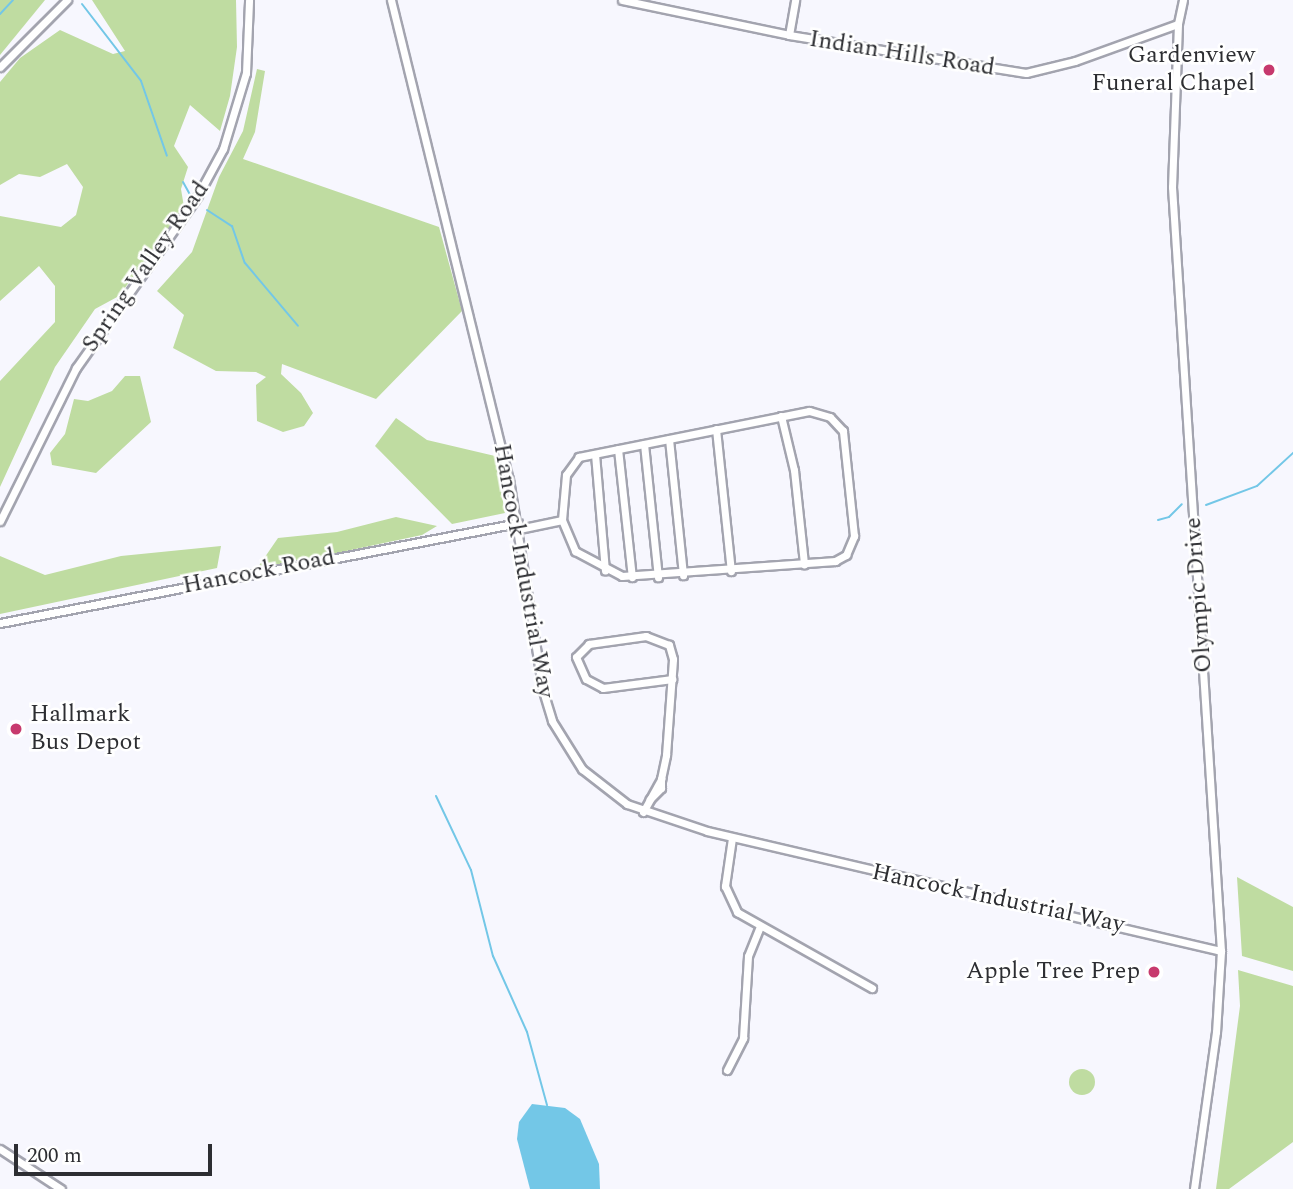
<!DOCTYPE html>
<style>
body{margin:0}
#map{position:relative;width:1293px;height:1189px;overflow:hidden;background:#f7f7fe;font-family:Spectral,serif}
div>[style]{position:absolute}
.green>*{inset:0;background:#bfdca1}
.round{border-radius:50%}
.water>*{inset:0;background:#73c7e7}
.stream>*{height:2px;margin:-1px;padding:0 1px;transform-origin:1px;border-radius:1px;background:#73c7e7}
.roads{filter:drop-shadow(2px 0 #a3a4af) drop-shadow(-2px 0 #a3a4af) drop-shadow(0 2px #a3a4af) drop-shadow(0 -2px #a3a4af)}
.minor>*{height:7px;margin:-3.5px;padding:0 3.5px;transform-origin:3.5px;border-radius:3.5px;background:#fff}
.dots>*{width:19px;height:19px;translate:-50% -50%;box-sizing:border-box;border:4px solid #fff;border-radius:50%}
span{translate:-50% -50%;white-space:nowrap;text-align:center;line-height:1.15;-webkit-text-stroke:5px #fff;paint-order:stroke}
.street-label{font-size:24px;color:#2d2e32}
.poi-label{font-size:24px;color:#2d2e32}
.right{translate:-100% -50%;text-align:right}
.left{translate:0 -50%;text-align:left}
.scale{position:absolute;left:14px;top:1144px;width:198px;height:32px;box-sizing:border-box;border:4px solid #2d2e32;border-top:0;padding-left:9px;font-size:21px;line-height:24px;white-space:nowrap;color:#2d2e32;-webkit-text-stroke:5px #fff;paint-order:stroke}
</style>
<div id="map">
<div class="green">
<div style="clip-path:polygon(0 0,45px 0,0 55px)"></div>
<div style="clip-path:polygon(92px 0,236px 0,237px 47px,230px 96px,220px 131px,190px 105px,174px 146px,188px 167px,181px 189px,184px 207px,119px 296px,95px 309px,55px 367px,0 487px,0 381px,55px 322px,55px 286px,39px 266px,0 301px,0 216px,61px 227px,76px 215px,83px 187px,67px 164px,40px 177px,19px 174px,0 185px,0 82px,20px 58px,60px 30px,113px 54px,125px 51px)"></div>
<div style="clip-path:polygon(257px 69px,265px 71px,255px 132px,243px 159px,439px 227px,462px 311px,376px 399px,282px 364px,281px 374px,301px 393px,313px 413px,304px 426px,283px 432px,257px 421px,256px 385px,266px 377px,256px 372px,216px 371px,173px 348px,184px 315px,157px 291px,192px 252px,219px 177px,243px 131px)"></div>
<div style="clip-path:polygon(125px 376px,140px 376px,151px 422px,96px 473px,52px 465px,50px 453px,65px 434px,74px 399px,88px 401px,112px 391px)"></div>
<div style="clip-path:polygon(396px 418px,427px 440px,495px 456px,505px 513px,452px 524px,375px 446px)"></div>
<div style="clip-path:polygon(396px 517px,437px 526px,422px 535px,256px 570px,278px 538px,337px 532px)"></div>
<div style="clip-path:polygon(221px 546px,217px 568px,0 614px,0 556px,45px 575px,121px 556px)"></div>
<div style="clip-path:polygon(1237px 877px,1293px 907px,1293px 971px,1242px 956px)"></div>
<div style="clip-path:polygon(1238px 970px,1293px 986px,1293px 1142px,1229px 1189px,1216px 1189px,1240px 1006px)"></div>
<div class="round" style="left:1069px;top:1069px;width:26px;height:26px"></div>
</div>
<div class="water">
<div style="clip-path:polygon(532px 1104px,565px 1108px,580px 1119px,599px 1164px,600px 1189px,530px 1189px,517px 1139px,519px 1122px)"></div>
</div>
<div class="stream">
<div style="left:82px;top:4px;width:97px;rotate:52.5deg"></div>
<div style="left:141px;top:81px;width:79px;rotate:70.9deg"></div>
<div style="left:0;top:14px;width:19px;rotate:-47deg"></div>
<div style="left:183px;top:182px;width:18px;rotate:61deg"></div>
<div style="left:207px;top:210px;width:30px;rotate:33deg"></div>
<div style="left:232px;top:226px;width:39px;rotate:71deg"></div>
<div style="left:245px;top:263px;width:82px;rotate:49.9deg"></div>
<div style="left:1206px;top:505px;width:54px;rotate:-20.4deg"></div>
<div style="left:1257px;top:486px;width:49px;rotate:-42.5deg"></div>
<div style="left:1158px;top:520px;width:11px;rotate:-15deg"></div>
<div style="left:1169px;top:517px;width:18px;rotate:-45deg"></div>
<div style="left:436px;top:796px;width:82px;rotate:64.7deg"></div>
<div style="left:471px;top:870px;width:89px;rotate:75.7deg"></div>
<div style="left:493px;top:956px;width:83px;rotate:65.9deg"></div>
<div style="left:527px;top:1032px;width:76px;rotate:74.7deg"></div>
</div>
<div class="roads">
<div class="minor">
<div style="left:391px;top:0;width:493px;rotate:76.2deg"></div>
<div style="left:509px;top:479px;width:215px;rotate:80.9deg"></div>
<div style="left:543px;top:691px;width:31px;rotate:73deg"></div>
<div style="left:552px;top:721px;width:57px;rotate:58deg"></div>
<div style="left:582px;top:769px;width:57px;rotate:37.9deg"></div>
<div style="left:627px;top:804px;width:84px;rotate:18.6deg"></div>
<div style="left:707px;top:831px;width:528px;rotate:13.14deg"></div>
<div style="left:622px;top:0;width:171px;rotate:11.8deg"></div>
<div style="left:789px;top:35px;width:240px;rotate:9.1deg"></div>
<div style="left:1026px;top:73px;width:50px;rotate:-13.8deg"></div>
<div style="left:1075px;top:61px;width:109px;rotate:-19.8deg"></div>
<div style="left:1183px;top:0;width:25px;rotate:102deg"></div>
<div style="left:1178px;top:24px;width:163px;rotate:92.1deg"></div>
<div style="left:1172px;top:187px;width:766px;rotate:86.33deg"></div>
<div style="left:1221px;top:951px;width:81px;rotate:93.5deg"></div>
<div style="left:1216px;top:1032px;width:159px;rotate:98deg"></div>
<div style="left:789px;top:35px;width:36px;rotate:-80deg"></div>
<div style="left:0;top:67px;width:95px;rotate:-45deg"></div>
<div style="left:781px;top:416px;width:56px;rotate:76.5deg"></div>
<div style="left:794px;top:470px;width:95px;rotate:83.9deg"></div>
<div style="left:716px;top:429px;width:143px;rotate:84deg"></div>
<div style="left:669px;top:439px;width:137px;rotate:84.1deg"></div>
<div style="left:644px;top:444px;width:134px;rotate:84deg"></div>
<div style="left:618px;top:449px;width:129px;rotate:83.8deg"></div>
<div style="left:595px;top:454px;width:117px;rotate:85.1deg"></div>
<div style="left:0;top:521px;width:171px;rotate:-63.6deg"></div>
<div style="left:76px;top:368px;width:209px;rotate:-54.7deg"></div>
<div style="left:197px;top:197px;width:55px;rotate:-61.6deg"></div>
<div style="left:223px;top:149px;width:79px;rotate:-73.2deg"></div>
<div style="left:246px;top:73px;width:73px;rotate:-87.6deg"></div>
<div style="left:519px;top:529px;width:44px;rotate:-11.8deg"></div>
<div style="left:562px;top:520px;width:34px;rotate:67deg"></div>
<div style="left:575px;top:551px;width:53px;rotate:28deg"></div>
<div style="left:622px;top:576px;width:214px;rotate:-4deg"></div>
<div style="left:835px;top:561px;width:13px;rotate:-29deg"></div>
<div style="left:846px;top:555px;width:21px;rotate:-67deg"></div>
<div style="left:854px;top:536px;width:106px;rotate:-96deg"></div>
<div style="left:843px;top:431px;width:19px;rotate:-133deg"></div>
<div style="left:830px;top:417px;width:22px;rotate:-164deg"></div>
<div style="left:809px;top:411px;width:235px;rotate:168.7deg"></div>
<div style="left:579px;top:457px;width:22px;rotate:126deg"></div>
<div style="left:566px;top:475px;width:45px;rotate:95.1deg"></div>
<div style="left:0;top:623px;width:528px;rotate:-10.93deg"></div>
<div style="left:661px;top:779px;width:25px;rotate:-78deg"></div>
<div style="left:666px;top:755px;width:96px;rotate:-85.8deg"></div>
<div style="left:673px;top:659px;width:15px;rotate:-106deg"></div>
<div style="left:669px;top:645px;width:25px;rotate:-159deg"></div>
<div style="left:646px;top:636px;width:58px;rotate:172deg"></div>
<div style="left:589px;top:644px;width:18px;rotate:135deg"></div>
<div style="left:576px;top:657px;width:24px;rotate:66deg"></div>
<div style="left:586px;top:679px;width:19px;rotate:28deg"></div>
<div style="left:603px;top:688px;width:70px;rotate:-7.4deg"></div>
<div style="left:643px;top:812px;width:38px;rotate:-61deg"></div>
<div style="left:661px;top:779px;width:9px;rotate:90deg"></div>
<div style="left:661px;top:788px;width:16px;rotate:135deg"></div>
<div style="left:732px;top:838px;width:49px;rotate:98.3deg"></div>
<div style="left:725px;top:886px;width:29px;rotate:65deg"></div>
<div style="left:737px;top:912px;width:155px;rotate:29.4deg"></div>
<div style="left:727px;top:1070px;width:36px;rotate:-63deg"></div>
<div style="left:743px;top:1038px;width:82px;rotate:-86.5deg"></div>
<div style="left:748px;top:956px;width:32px;rotate:-68deg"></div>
<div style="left:0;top:1149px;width:73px;rotate:33.3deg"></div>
</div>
</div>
<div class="dots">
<div style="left:1269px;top:70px;background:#c73a6d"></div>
<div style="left:16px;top:729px;background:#c73a6d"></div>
<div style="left:1154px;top:972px;background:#c73a6d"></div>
</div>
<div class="street-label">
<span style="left:902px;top:54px;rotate:9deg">Indian Hills Road</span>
<span style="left:146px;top:267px;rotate:-55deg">Spring Valley Road</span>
<span style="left:523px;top:571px;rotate:80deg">Hancock Industrial Way</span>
<span style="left:259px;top:572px;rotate:-11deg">Hancock Road</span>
<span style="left:1199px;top:595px;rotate:-94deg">Olympic Drive</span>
<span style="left:998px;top:899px;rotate:12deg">Hancock Industrial Way</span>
</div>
<div class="poi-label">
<span class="right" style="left:1255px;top:70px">Gardenview<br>Funeral Chapel</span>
<span class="left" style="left:30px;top:729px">Hallmark<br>Bus Depot</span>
<span class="right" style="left:1140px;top:972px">Apple Tree Prep</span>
</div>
<div class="scale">200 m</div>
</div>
